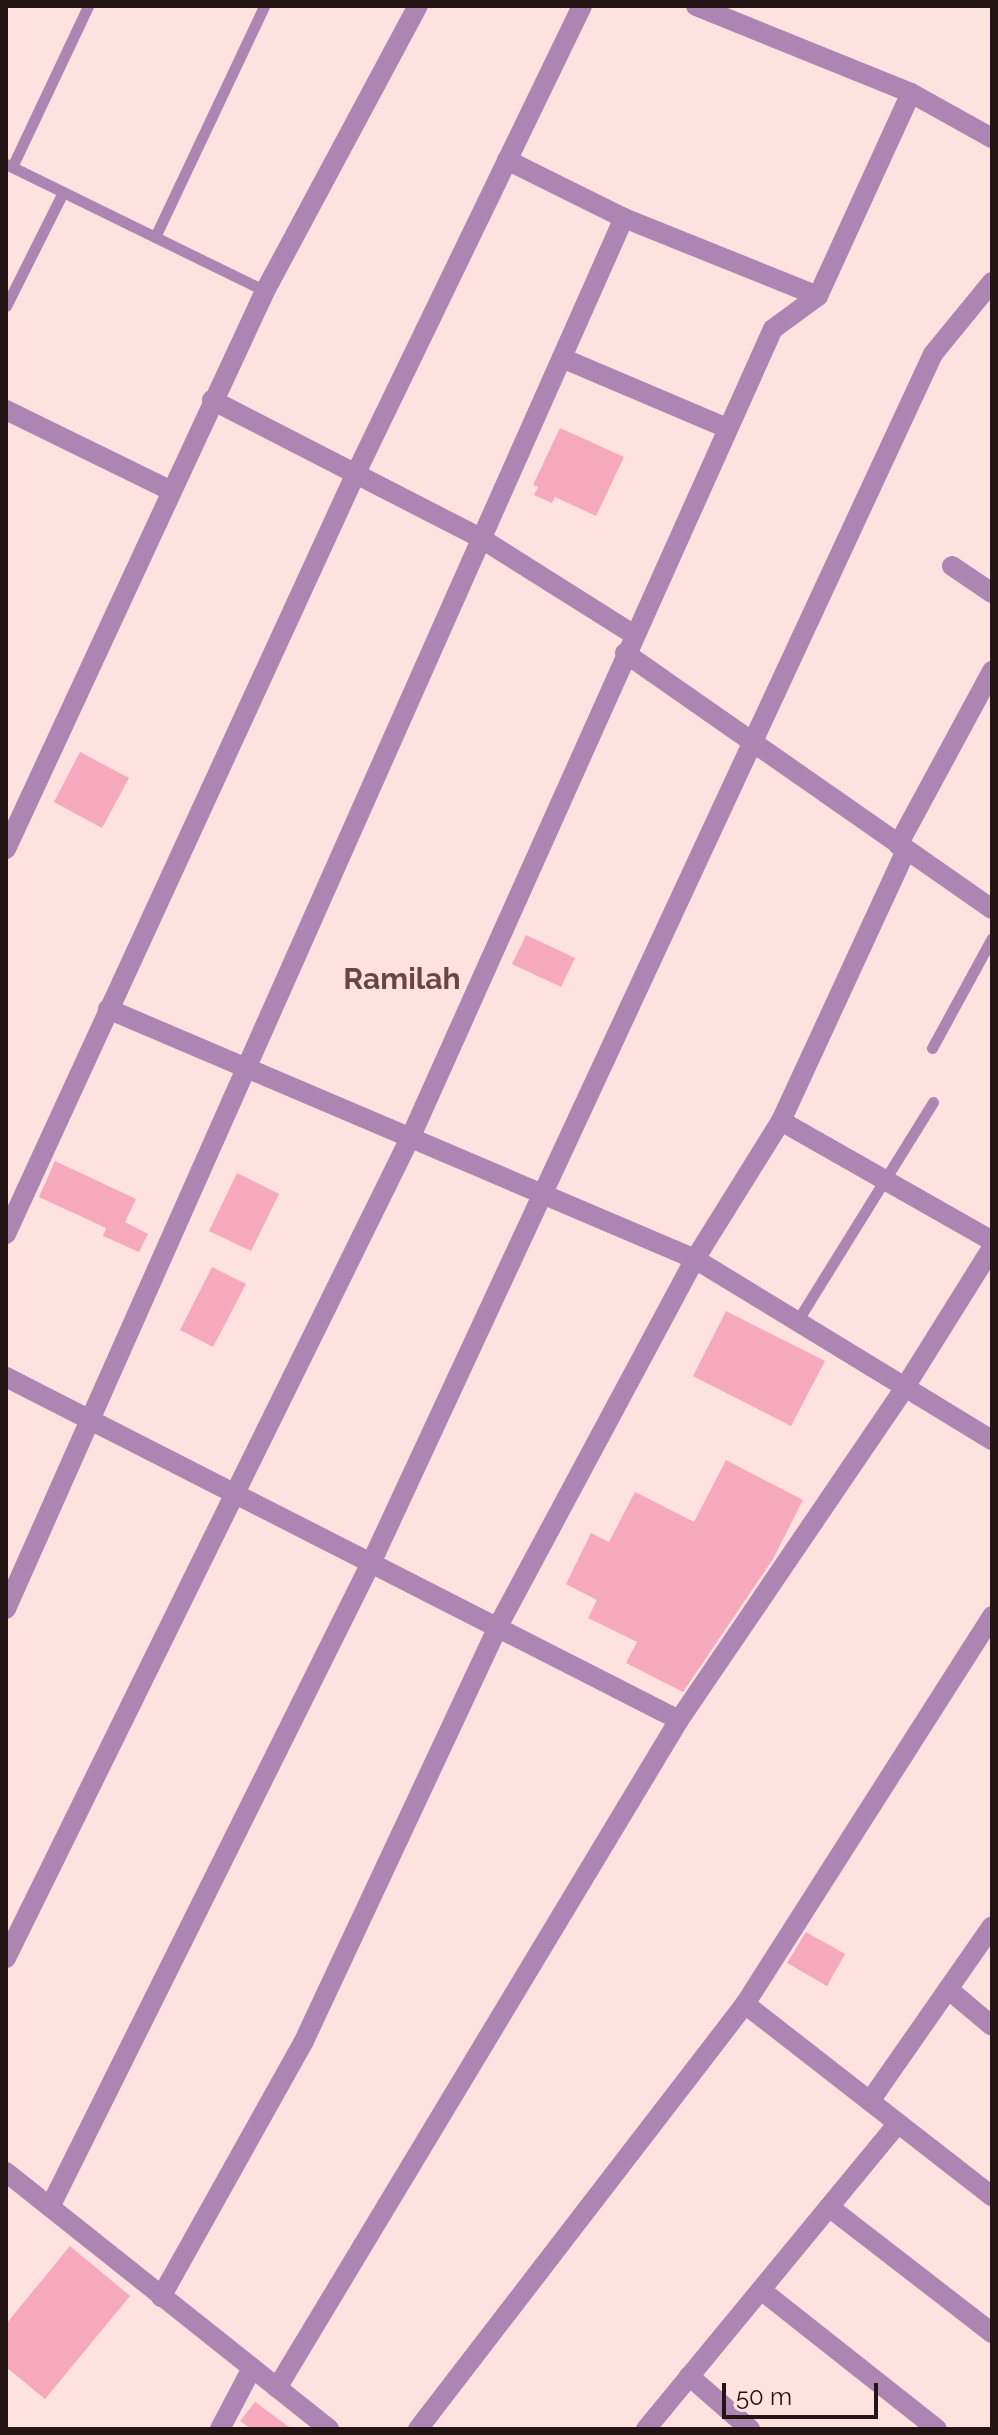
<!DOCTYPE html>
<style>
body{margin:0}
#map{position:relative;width:998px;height:2435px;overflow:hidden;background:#fee2e0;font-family:Raleway,sans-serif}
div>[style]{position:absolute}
.building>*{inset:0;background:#f6a9bd}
.service>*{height:11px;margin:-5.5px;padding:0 5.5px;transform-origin:5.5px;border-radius:5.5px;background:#ad85b2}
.minor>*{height:20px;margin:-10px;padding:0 10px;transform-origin:10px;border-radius:10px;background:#ad85b2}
span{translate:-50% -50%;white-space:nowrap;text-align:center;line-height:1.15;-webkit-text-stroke:6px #fee2e0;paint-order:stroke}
.district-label{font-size:30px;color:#6a4544;font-weight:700}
.frame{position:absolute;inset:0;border:8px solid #241414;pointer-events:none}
.scale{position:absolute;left:722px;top:2383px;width:156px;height:36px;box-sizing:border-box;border:4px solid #241414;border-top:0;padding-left:10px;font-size:24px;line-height:28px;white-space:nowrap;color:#241414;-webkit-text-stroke:6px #fee2e0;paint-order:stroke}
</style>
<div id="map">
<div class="building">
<div style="clip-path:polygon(560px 428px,624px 457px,596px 516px,555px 497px,552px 503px,534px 495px,538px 487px,533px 485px)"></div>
<div style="clip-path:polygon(80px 752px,129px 778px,102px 828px,54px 802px)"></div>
<div style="clip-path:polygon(526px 935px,575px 958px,561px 987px,512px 964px)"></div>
<div style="clip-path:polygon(55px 1161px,136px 1199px,125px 1222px,148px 1234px,139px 1252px,103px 1236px,106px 1228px,39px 1197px)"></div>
<div style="clip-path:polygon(237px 1173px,279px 1194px,251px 1251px,209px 1231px)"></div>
<div style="clip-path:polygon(212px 1267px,246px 1284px,213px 1347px,180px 1330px)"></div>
<div style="clip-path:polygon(726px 1311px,825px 1361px,791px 1426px,693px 1376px)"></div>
<div style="clip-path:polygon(726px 1460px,803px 1500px,773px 1559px,683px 1692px,626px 1663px,637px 1642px,588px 1618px,597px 1600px,566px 1584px,591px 1533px,609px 1542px,635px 1492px,694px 1522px)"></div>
<div style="clip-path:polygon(806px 1932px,845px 1954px,827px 1986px,787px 1963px)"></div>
<div style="clip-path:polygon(70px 2246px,130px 2296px,45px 2399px,6px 2367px,6px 2324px)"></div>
<div style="clip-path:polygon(255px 2402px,292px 2429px,251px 2429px,240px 2421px)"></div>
</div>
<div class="service">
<div style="left:6px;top:164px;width:288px;rotate:26.1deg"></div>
<div style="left:12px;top:167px;width:178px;rotate:-64.7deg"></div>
<div style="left:155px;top:237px;width:255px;rotate:-64.7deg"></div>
<div style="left:6px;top:306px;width:127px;rotate:-63.4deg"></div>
<div style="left:932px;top:1048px;width:125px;rotate:-61.4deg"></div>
<div style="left:796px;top:1323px;width:260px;rotate:-58.2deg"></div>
</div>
<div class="minor">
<div style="left:696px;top:6px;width:232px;rotate:22deg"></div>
<div style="left:911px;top:93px;width:93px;rotate:29.1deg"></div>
<div style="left:507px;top:160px;width:131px;rotate:26.4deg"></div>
<div style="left:624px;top:218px;width:209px;rotate:21.9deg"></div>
<div style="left:562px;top:358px;width:179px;rotate:23deg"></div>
<div style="left:212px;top:400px;width:304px;rotate:27.2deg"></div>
<div style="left:482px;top:539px;width:178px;rotate:32.2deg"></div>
<div style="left:6px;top:410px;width:182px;rotate:26.1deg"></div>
<div style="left:952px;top:566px;width:48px;rotate:34deg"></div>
<div style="left:625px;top:653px;width:447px;rotate:34.9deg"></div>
<div style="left:898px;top:845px;width:198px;rotate:-61.6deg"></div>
<div style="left:6px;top:849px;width:615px;rotate:-65.1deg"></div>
<div style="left:265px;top:291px;width:323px;rotate:-61.8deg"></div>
<div style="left:108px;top:1009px;width:638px;rotate:23.07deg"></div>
<div style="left:695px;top:1259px;width:348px;rotate:31.4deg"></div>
<div style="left:781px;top:1121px;width:243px;rotate:29.6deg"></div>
<div style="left:6px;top:1234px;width:838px;rotate:-65.3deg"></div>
<div style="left:356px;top:473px;width:519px;rotate:-64.18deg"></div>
<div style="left:6px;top:1377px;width:755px;rotate:27.01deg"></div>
<div style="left:6px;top:1609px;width:1522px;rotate:-66.05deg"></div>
<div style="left:6px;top:1958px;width:919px;rotate:-63.77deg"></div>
<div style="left:412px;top:1134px;width:882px;rotate:-65.85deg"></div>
<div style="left:773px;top:329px;width:56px;rotate:-36.3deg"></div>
<div style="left:818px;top:296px;width:223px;rotate:-65.4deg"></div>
<div style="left:948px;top:1989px;width:57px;rotate:40.1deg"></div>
<div style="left:745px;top:2004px;width:313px;rotate:37.9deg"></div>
<div style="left:870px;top:2101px;width:213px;rotate:-55.1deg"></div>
<div style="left:6px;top:2172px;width:413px;rotate:38.5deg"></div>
<div style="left:50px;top:2207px;width:722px;rotate:-63.51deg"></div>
<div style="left:372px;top:1561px;width:1331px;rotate:-65.07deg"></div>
<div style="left:933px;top:354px;width:93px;rotate:-50.7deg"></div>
<div style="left:829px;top:2207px;width:206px;rotate:37.7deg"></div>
<div style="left:761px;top:2290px;width:224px;rotate:38.3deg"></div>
<div style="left:161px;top:2297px;width:291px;rotate:-60.8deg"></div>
<div style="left:303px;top:2043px;width:458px;rotate:-64.9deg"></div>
<div style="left:497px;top:1628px;width:419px;rotate:-61.8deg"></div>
<div style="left:695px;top:1259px;width:163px;rotate:-58.1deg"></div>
<div style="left:781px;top:1121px;width:298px;rotate:-65.2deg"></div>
<div style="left:689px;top:2376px;width:81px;rotate:41deg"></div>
<div style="left:277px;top:2388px;width:780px;rotate:-58.96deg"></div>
<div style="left:679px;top:1720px;width:402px;rotate:-55.8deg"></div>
<div style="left:905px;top:1387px;width:164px;rotate:-58deg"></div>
<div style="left:220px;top:2429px;width:69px;rotate:-62.3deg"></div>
<div style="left:418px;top:2429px;width:536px;rotate:-52.42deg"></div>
<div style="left:745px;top:2004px;width:460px;rotate:-57.5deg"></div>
<div style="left:646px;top:2429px;width:396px;rotate:-50.5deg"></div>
</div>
<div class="district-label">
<span style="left:402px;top:979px">Ramilah</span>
</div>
<div class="frame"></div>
<div class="scale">50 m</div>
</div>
